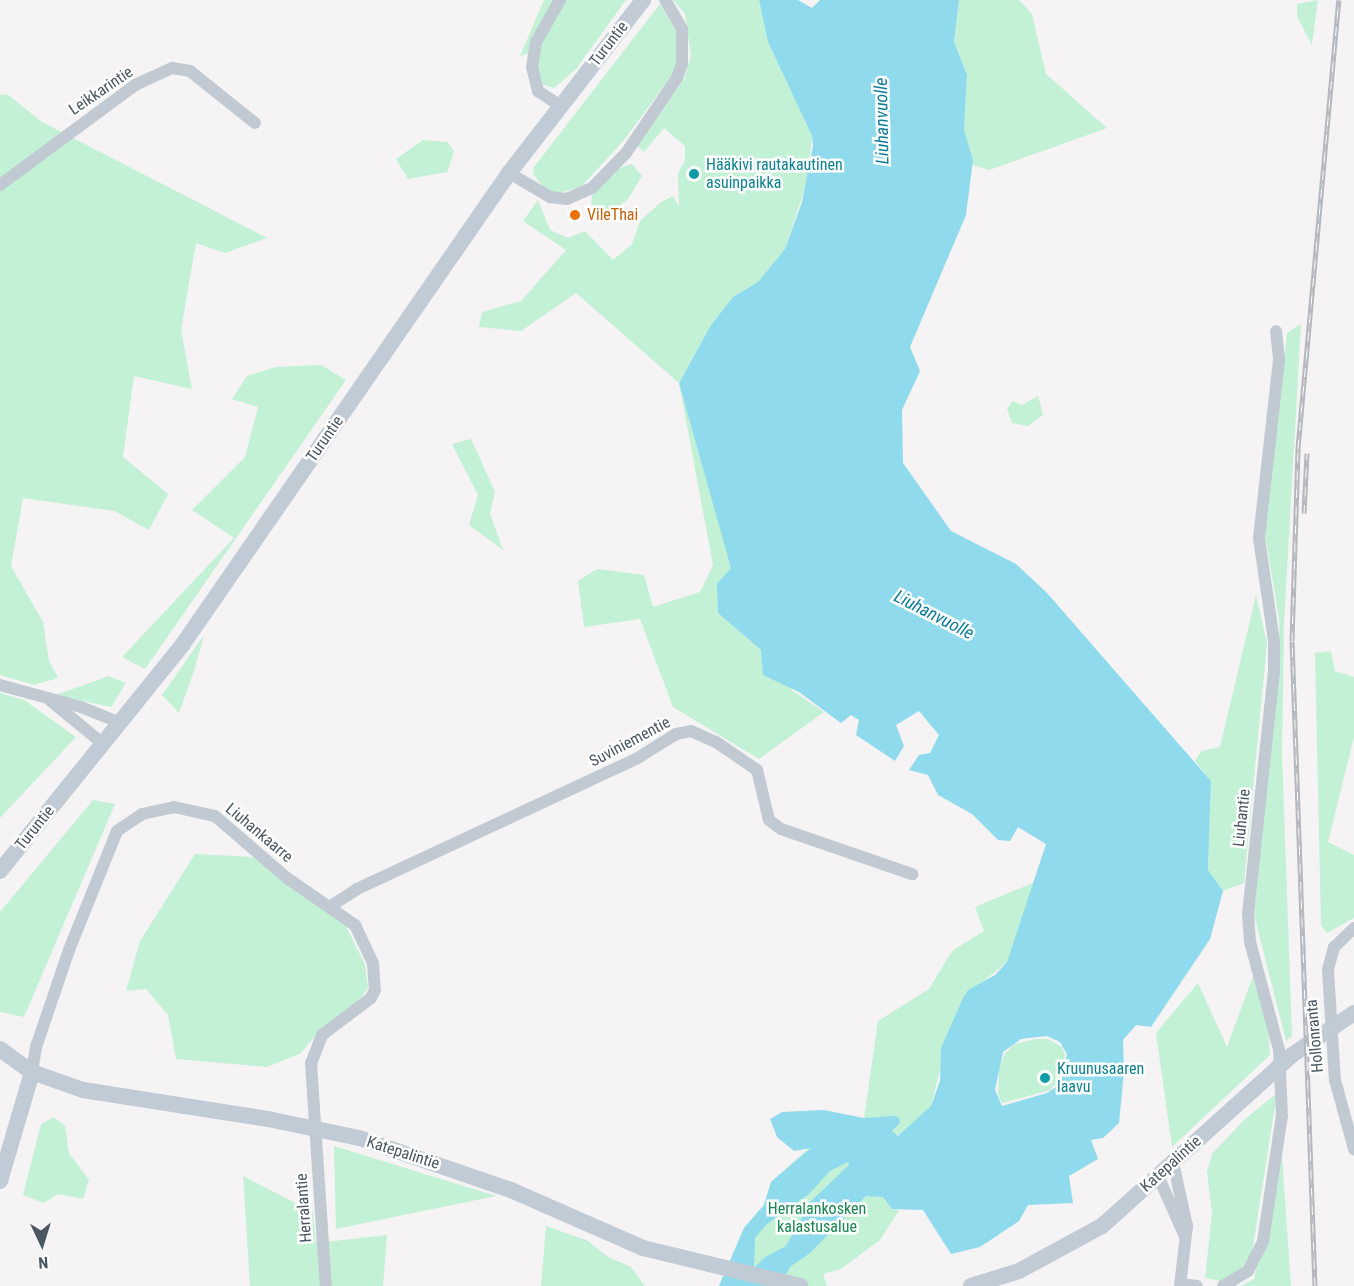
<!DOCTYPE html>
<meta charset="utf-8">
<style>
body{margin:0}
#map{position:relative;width:1354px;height:1286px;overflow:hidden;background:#f5f3f3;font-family:"Roboto Condensed",sans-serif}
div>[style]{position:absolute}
.green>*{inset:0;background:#c3f1d5}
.water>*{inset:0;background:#90daee}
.street>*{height:12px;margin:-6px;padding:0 6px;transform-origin:6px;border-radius:6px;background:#c1cad2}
.secondary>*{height:16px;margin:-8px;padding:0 8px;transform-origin:8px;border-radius:8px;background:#c1cbd6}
.rail>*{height:5px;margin-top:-2.5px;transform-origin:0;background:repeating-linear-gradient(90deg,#fff 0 9px,#b5b8bd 0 18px);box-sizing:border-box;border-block:2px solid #b5b8bd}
.dots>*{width:16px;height:16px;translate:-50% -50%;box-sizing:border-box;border:3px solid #fff;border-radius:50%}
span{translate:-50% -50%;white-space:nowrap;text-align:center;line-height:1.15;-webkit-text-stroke:5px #fff;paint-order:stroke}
.street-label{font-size:16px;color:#4a5661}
.culture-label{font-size:16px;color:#0d838f}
.left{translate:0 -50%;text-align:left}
.food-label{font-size:16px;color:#c56008}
.park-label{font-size:16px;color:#17864f}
.water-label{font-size:18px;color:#0c7c9b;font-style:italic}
.north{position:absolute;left:12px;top:1214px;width:60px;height:60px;-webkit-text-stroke:4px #fff;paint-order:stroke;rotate:176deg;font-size:16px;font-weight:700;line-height:24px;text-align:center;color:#4a5661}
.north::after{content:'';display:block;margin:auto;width:21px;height:27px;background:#4a5661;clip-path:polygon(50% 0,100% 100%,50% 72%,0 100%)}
</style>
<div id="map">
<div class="green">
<div style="clip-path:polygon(544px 0,626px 0,576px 69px,554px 88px,541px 84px,537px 74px,537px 51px,520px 56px)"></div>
<div style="clip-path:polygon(673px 0,759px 0,768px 42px,812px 136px,808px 179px,785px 249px,758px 282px,733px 297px,711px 325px,679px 383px,732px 568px,718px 584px,718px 613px,761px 650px,793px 691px,824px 712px,759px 759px,673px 707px,640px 619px,584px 627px,578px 581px,597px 569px,644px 575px,653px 607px,700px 592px,713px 565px,679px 383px,576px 293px,521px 331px,479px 327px,482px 312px,521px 301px,566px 250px,523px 221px,538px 200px,550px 230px,568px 238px,585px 231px,613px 260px,632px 244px,640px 221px,661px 202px,673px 196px,679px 207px,678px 173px,685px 161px,685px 146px,664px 128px,644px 152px,637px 146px,684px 79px,691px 56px,685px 14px)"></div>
<div style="clip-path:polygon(959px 0,1019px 0,1032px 14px,1046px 74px,1107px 128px,989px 170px,973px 165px,964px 130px,967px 75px,954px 42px)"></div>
<div style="clip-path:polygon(1318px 0,1312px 45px,1297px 16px,1297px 4px)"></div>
<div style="clip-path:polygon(660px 4px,677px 33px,677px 64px,672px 75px,624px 140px,581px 187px,558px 193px,546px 190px,533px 174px,534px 167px)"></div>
<div style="clip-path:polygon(7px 94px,42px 122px,267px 238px,225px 253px,196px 243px,181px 330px,192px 389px,134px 376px,123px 457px,168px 494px,149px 530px,114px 511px,23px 498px,11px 566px,43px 622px,49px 661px,58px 678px,34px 685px,0 675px,0 95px)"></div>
<div style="clip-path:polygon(423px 140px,448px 142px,454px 152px,447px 172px,408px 179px,396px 159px)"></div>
<div style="clip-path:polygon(632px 164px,642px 176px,628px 199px,612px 212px,600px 212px,591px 203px,592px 195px,619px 168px)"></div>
<div style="clip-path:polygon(1301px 324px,1284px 623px,1282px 753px,1292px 1036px,1286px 1041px,1254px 914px,1280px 650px,1279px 619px,1265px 534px,1287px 333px)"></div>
<div style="clip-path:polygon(321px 365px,346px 380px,145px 669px,122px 657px,234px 538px,192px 510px,245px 457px,258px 407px,232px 399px,247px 376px,276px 367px)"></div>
<div style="clip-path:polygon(1038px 396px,1043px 415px,1028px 426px,1012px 423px,1007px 409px,1013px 401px,1022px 405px)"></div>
<div style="clip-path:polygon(471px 439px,495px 492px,490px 514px,503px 550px,469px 525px,478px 495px,452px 444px)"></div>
<div style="clip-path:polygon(1256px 595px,1267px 643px,1244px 883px,1223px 891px,1208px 871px,1211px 781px,1195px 761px,1201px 751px,1220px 747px)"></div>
<div style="clip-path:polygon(204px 635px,194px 671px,179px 713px,162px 695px)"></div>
<div style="clip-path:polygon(1331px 651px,1335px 671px,1354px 677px,1354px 737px,1328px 842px,1354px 855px,1354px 918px,1327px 933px,1321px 925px,1315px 653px)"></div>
<div style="clip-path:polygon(109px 676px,126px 683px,111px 707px,56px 695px)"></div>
<div style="clip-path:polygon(0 693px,24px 700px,76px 737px,0 818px)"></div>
<div style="clip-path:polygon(93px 800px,115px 804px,24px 1017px,0 1012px,0 912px)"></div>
<div style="clip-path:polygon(195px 854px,254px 857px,343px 920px,365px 965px,368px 988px,354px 1007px,322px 1028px,300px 1054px,267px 1067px,176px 1059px,168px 1015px,146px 989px,126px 991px,140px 941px)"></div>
<div style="clip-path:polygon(1035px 882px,1007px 962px,963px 998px,950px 1030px,931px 1106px,903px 1135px,893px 1134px,864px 1118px,878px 1021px,929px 989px,952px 951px,984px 931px,975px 907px)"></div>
<div style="clip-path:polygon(1253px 976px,1268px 1028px,1270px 1055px,1172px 1147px,1156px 1033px,1198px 983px,1227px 1047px)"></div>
<div style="clip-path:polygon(1035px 1039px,1048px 1039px,1062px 1047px,1065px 1054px,1058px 1081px,1050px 1090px,1002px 1103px,998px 1095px,999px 1068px,1005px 1053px,1015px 1044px)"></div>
<div style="clip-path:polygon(1277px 1093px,1252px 1253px,1241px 1269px,1221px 1281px,1205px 1278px,1212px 1213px,1207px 1172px,1212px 1154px,1244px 1120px)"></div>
<div style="clip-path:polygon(54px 1117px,65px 1126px,69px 1153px,89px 1180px,83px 1199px,58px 1194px,44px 1203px,23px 1195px,41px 1124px)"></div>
<div style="clip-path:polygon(334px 1146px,496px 1196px,336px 1229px)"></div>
<div style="clip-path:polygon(811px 1146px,861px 1157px,883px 1197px,892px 1209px,899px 1210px,880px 1240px,841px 1269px,823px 1274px,827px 1286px,719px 1286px,744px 1228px,764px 1205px,771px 1182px)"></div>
<div style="clip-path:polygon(1282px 1155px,1291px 1286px,1241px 1286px,1254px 1279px)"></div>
<div style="clip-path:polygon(243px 1176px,313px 1212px,316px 1243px,387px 1235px,383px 1286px,250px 1286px)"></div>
<div style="clip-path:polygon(546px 1226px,588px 1241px,608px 1257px,631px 1267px,645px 1286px,541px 1286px)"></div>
</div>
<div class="water">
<div style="clip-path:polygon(evenodd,759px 0,798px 0,812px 8px,820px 0,959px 0,954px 42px,967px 75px,964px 130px,973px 160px,966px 215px,910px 347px,920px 371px,902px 410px,903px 463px,951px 531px,1016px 564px,1047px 593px,1211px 781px,1208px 870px,1223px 891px,1210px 939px,1151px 1027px,1136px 1025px,1123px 1040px,1124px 1071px,1119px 1123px,1103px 1138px,1091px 1140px,1098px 1159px,1069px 1176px,1073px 1203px,1028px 1205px,1019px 1221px,980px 1247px,951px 1254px,923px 1210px,892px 1209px,883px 1197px,866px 1196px,810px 1253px,790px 1267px,779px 1286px,719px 1286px,744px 1228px,764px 1205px,771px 1182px,811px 1148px,794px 1151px,777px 1137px,770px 1119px,782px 1112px,824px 1110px,864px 1118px,892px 1116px,899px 1117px,900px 1123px,892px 1131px,898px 1136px,931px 1106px,940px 1081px,941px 1048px,963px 998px,968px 990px,995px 975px,1007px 962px,1046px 844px,1018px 827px,1010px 841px,998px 840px,972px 814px,938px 795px,928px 775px,909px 770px,919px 755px,930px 753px,939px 735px,919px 711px,896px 725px,904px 746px,895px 761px,856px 735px,859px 720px,851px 715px,841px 723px,799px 692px,763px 675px,761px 650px,718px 613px,717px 584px,731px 568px,679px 383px,711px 325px,733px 297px,758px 282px,785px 249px,802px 202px,813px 146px,812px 136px,768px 42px,759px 0,1047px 1036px,1060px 1042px,1067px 1054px,1060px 1084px,1047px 1093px,1002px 1106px,995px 1090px,1003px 1052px,1021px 1039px,1047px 1036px,759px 0,848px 1162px,849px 1165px,811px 1201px,786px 1246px,765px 1257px,754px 1268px,755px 1238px,766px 1225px,809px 1194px,830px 1171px,848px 1162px)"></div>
</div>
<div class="street">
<div style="left:560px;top:0;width:48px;rotate:119.7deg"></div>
<div style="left:536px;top:42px;width:25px;rotate:99deg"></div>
<div style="left:532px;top:67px;width:25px;rotate:76deg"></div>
<div style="left:538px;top:91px;width:27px;rotate:34deg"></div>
<div style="left:509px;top:173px;width:48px;rotate:30.3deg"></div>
<div style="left:550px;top:197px;width:17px;rotate:7deg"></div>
<div style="left:567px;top:199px;width:27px;rotate:-24deg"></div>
<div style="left:592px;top:188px;width:49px;rotate:-45.8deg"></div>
<div style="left:626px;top:153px;width:91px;rotate:-55.8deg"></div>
<div style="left:677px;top:78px;width:15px;rotate:-70deg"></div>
<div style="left:682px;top:64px;width:35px;rotate:-90deg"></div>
<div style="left:682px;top:29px;width:34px;rotate:-120deg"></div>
<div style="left:0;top:185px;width:168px;rotate:-36.5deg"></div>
<div style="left:135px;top:85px;width:41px;rotate:-24.7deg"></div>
<div style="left:172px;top:68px;width:18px;rotate:9deg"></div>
<div style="left:190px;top:71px;width:83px;rotate:38.7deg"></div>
<div style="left:0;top:685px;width:84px;rotate:15.2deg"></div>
<div style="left:81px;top:707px;width:40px;rotate:22deg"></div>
<div style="left:51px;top:701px;width:66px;rotate:39.5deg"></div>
<div style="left:331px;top:906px;width:31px;rotate:-33deg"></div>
<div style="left:357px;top:889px;width:308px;rotate:-25deg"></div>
<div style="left:636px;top:759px;width:47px;rotate:-32deg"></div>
<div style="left:676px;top:734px;width:15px;rotate:-11deg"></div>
<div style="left:691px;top:731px;width:27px;rotate:24deg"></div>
<div style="left:716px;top:742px;width:50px;rotate:34.3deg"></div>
<div style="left:757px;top:770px;width:51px;rotate:76.5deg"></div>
<div style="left:769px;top:820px;width:15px;rotate:37deg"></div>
<div style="left:781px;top:829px;width:139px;rotate:19deg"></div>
<div style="left:1354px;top:928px;width:28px;rotate:136deg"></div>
<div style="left:1334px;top:947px;width:24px;rotate:105deg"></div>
<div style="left:1328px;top:970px;width:110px;rotate:86.4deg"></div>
<div style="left:1335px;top:1080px;width:72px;rotate:74.6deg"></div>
<div style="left:32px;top:1072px;width:25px;rotate:-81deg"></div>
<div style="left:36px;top:1047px;width:102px;rotate:-71.2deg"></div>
<div style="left:69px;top:950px;width:128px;rotate:-68deg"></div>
<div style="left:117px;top:831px;width:30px;rotate:-34deg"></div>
<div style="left:142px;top:814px;width:33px;rotate:-12deg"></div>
<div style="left:174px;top:807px;width:42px;rotate:12.4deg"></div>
<div style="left:215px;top:816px;width:95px;rotate:40.7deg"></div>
<div style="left:287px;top:878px;width:83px;rotate:34.7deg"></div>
<div style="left:355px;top:925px;width:42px;rotate:64.7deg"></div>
<div style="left:373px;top:963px;width:27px;rotate:86deg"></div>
<div style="left:375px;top:990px;width:9px;rotate:117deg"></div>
<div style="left:371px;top:998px;width:61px;rotate:142.9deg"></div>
<div style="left:322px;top:1035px;width:30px;rotate:111deg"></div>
<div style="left:311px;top:1063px;width:224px;rotate:86.2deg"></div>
<div style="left:1173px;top:1162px;width:66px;rotate:77.7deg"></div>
<div style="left:1187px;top:1226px;width:60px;rotate:96.7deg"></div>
<div style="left:1158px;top:1176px;width:64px;rotate:65.9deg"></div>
<div style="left:1181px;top:1284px;width:16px;rotate:7deg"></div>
<div style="left:1223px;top:1286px;width:29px;rotate:-31deg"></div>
<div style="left:1248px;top:1271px;width:34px;rotate:-63deg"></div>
<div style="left:1263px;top:1241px;width:126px;rotate:-81.4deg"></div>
<div style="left:1282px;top:1116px;width:66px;rotate:-92.6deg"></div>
<div style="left:1279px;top:1050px;width:112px;rotate:-105deg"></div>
<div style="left:1250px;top:942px;width:28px;rotate:-94deg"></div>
<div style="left:1248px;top:914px;width:243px;rotate:-83.9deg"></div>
<div style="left:1274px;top:672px;width:31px;rotate:-90deg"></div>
<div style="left:1274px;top:641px;width:104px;rotate:-98.3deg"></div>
<div style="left:1259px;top:538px;width:180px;rotate:-83.6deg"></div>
<div style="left:1279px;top:359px;width:28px;rotate:-96deg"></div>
</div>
<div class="secondary">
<div style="left:0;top:871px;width:292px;rotate:-51.1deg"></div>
<div style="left:183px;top:644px;width:573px;rotate:-55.31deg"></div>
<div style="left:509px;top:173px;width:219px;rotate:-52.2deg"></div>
<div style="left:0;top:1049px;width:39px;rotate:36deg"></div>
<div style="left:32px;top:1072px;width:54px;rotate:19.4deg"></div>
<div style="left:83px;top:1090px;width:187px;rotate:8.9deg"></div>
<div style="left:268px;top:1119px;width:93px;rotate:11.8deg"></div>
<div style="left:359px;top:1138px;width:161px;rotate:18.9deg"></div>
<div style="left:511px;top:1190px;width:144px;rotate:23.7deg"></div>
<div style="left:643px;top:1248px;width:162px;rotate:13.6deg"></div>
<div style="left:0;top:1181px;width:114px;rotate:-73.6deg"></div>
<div style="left:971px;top:1286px;width:50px;rotate:-17.4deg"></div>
<div style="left:1019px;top:1271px;width:94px;rotate:-28.5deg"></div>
<div style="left:1102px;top:1226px;width:256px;rotate:-42deg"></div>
<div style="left:1292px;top:1055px;width:75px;rotate:-34.1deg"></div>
</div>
<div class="rail">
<div style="left:1304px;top:513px;width:60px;rotate:-87.1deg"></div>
<div style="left:1315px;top:1286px;width:645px;rotate:-92.04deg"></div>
<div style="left:1292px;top:641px;width:193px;rotate:-88.2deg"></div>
<div style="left:1298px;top:448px;width:450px;rotate:-84.8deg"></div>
</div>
<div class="dots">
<div style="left:694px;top:174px;background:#0f9aa8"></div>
<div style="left:575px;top:215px;background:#e8710a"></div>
<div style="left:1045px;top:1078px;background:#0f9aa8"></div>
</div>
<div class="street-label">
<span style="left:609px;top:44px;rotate:-52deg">Turuntie</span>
<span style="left:101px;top:91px;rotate:-34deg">Leikkarintie</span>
<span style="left:325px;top:439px;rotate:-55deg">Turuntie</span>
<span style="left:630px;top:742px;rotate:-28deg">Suviniementie</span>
<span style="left:1242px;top:818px;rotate:-84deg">Liuhantie</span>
<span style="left:35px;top:828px;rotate:-51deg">Turuntie</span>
<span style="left:259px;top:833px;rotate:40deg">Liuhankaarre</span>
<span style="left:1315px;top:1036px;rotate:-95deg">Hollonranta</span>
<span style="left:403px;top:1153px;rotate:18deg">Katepalintie</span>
<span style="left:1171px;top:1164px;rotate:-42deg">Katepalintie</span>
<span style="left:304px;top:1208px;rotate:-94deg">Herralantie</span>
</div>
<div class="culture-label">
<span class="left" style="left:706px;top:174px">Hääkivi rautakautinen<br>asuinpaikka</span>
<span class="left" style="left:1057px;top:1078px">Kruunusaaren<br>laavu</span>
</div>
<div class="food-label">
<span class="left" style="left:587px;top:215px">VileThai</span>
</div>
<div class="park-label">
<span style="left:817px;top:1218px">Herralankosken<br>kalastusalue</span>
</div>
<div class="water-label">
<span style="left:882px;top:121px;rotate:-91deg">Liuhanvuolle</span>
<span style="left:934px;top:615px;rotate:27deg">Liuhanvuolle</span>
</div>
<div class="north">N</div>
</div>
